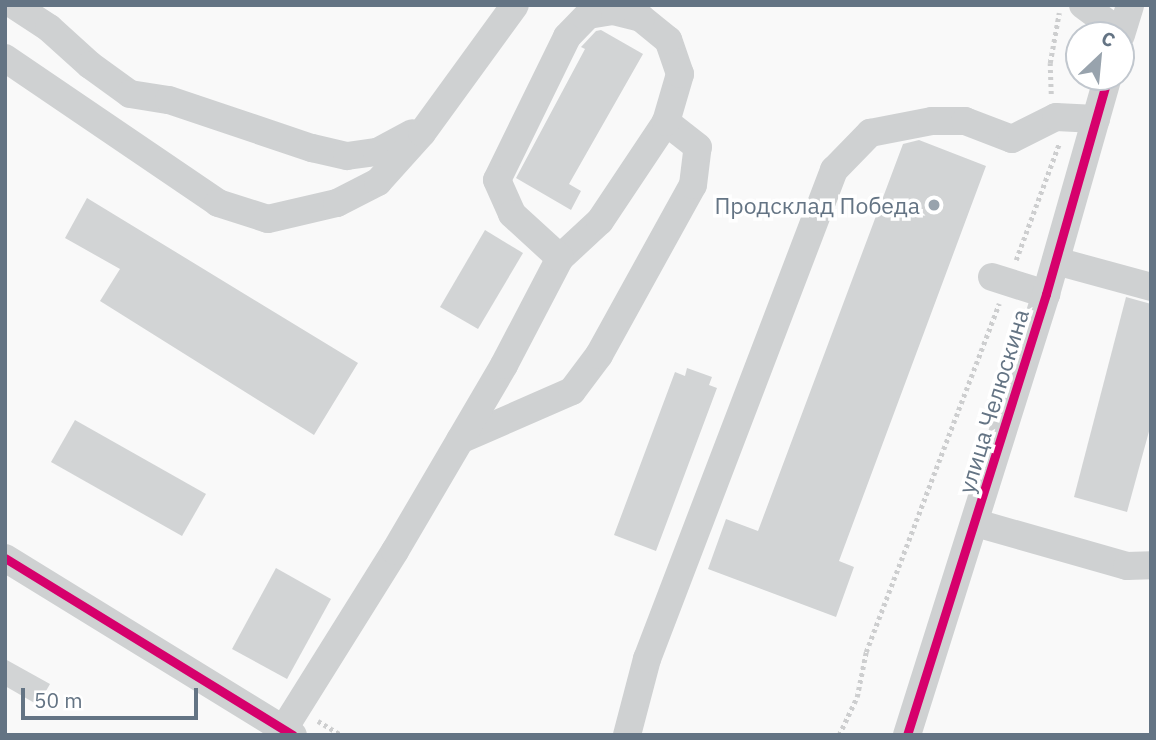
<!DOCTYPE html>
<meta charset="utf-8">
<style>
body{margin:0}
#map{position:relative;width:1156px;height:740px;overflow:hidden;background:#f9f9f9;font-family:"IBM Plex Sans",sans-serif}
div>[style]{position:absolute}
.building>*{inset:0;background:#d2d4d5}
.path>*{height:4.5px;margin-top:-2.25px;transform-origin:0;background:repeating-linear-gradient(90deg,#cdcecf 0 3.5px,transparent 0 7px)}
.minor>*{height:28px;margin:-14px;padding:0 14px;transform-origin:14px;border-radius:14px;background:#cfd1d2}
.cycleway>*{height:9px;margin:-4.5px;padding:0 4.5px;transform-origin:4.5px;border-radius:4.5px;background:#d6006c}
.dots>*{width:19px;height:19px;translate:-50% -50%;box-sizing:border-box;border:4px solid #fff;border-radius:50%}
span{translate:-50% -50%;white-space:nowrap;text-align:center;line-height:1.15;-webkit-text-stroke:7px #fff;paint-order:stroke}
.poi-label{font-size:23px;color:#647484}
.right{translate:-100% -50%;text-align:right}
.street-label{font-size:23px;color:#647484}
.frame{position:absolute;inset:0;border:7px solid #647484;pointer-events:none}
.north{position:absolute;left:1065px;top:21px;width:70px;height:70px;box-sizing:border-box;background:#fff;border:2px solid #c1c7ce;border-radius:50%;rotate:26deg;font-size:19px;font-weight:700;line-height:28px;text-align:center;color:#647484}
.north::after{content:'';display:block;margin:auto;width:24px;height:32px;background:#98a3ad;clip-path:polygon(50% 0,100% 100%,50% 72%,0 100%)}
.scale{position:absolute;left:21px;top:688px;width:177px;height:32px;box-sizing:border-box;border:4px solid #647484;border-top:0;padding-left:9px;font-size:21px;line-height:24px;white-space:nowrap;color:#647484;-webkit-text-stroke:5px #fff;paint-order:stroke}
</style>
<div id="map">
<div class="building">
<div style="clip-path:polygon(601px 30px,643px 54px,569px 184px,581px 191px,571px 210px,516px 178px,585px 49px,581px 47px,596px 31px)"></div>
<div style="clip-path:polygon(919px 140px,986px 166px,839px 561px,854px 567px,836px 617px,708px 569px,726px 519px,758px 531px,903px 144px)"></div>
<div style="clip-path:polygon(87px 198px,358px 363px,314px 435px,100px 301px,120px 269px,65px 238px)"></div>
<div style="clip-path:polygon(485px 230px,523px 253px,478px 329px,440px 307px)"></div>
<div style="clip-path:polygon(1126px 297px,1151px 304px,1151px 424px,1127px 512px,1074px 497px)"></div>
<div style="clip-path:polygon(687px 368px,712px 377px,709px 385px,717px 388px,656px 551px,614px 535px,675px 372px,685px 376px)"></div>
<div style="clip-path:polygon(75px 420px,206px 494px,182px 536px,51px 462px)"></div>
<div style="clip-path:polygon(276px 568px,331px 599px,287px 679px,232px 649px)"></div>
<div style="clip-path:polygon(5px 659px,50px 684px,38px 705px,5px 686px)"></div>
</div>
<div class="path">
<div style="left:1051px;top:94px;width:31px;rotate:-92deg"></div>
<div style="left:1050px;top:63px;width:51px;rotate:-79.8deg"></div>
<div style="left:1016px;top:260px;width:124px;rotate:-69.7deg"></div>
<div style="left:318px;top:721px;width:27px;rotate:31deg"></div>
<div style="left:839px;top:735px;width:42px;rotate:-64.7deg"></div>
<div style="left:857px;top:697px;width:46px;rotate:-78.7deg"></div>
<div style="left:866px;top:652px;width:373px;rotate:-69.1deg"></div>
</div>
<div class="minor">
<div style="left:14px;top:5px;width:42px;rotate:33.3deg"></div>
<div style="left:49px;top:28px;width:55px;rotate:42.1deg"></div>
<div style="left:90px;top:65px;width:49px;rotate:35.9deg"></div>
<div style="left:130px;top:94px;width:39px;rotate:9deg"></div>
<div style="left:169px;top:100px;width:151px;rotate:18.6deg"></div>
<div style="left:312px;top:148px;width:36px;rotate:13deg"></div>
<div style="left:347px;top:156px;width:30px;rotate:-8deg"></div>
<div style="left:377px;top:152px;width:40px;rotate:-28deg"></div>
<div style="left:1083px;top:5px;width:47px;rotate:36.4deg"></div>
<div style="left:1121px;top:35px;width:31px;rotate:-73deg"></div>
<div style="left:5px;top:58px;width:258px;rotate:34.2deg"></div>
<div style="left:218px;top:203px;width:52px;rotate:17.7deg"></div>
<div style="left:268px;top:219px;width:71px;rotate:-13.1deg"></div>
<div style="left:337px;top:203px;width:46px;rotate:-27.1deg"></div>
<div style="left:378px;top:182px;width:66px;rotate:-48.1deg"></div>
<div style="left:422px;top:133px;width:158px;rotate:-54deg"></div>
<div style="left:1056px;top:261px;width:98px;rotate:15.3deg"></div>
<div style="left:992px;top:277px;width:57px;rotate:17.5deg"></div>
<div style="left:460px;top:440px;width:122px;rotate:-23.6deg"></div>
<div style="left:572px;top:391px;width:45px;rotate:-53.1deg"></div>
<div style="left:599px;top:355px;width:194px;rotate:-61.1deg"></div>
<div style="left:693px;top:185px;width:38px;rotate:-83deg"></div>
<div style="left:698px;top:147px;width:41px;rotate:-142deg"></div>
<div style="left:976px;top:523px;width:157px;rotate:15.9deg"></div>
<div style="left:1127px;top:566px;width:24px;rotate:-2deg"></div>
<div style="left:5px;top:558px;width:338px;rotate:31.6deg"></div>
<div style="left:280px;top:735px;width:217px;rotate:-58deg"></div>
<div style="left:395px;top:551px;width:216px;rotate:-59.6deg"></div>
<div style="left:504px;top:365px;width:121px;rotate:-62.4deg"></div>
<div style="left:560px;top:258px;width:54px;rotate:-42.8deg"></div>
<div style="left:600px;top:221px;width:119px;rotate:-56.3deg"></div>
<div style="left:666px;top:122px;width:50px;rotate:-73.7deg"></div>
<div style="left:680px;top:74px;width:36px;rotate:-109deg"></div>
<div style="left:668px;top:40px;width:35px;rotate:-141deg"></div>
<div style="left:641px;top:18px;width:29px;rotate:-166deg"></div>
<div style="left:613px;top:11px;width:25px;rotate:171deg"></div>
<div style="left:588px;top:15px;width:30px;rotate:134deg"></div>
<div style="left:567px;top:37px;width:159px;rotate:116.1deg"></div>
<div style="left:497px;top:180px;width:37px;rotate:66deg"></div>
<div style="left:512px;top:214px;width:65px;rotate:42.5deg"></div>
<div style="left:627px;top:735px;width:79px;rotate:-75.3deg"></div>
<div style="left:647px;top:659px;width:524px;rotate:-69.07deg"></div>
<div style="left:834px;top:170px;width:52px;rotate:-45.8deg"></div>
<div style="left:870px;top:133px;width:63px;rotate:-11deg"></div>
<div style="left:932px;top:121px;width:33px"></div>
<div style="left:965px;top:121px;width:50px;rotate:21deg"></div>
<div style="left:1012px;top:139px;width:49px;rotate:-26.6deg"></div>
<div style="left:1056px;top:117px;width:40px;rotate:2.9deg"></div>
<div style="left:907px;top:735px;width:462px;rotate:-72.5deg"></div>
<div style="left:1046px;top:294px;width:226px;rotate:-74.1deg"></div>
</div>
<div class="cycleway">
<div style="left:5px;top:558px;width:338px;rotate:31.6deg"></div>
<div style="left:907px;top:735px;width:462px;rotate:-72.5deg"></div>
<div style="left:1046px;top:294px;width:226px;rotate:-74.1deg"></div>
</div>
<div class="dots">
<div style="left:934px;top:205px;background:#98a3ad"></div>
</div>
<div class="poi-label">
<span class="right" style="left:920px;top:205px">Продсклад Победа</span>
</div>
<div class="street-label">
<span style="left:993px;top:401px;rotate:-73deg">улица Челюскина</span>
</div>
<div class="frame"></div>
<div class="north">С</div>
<div class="scale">50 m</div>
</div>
